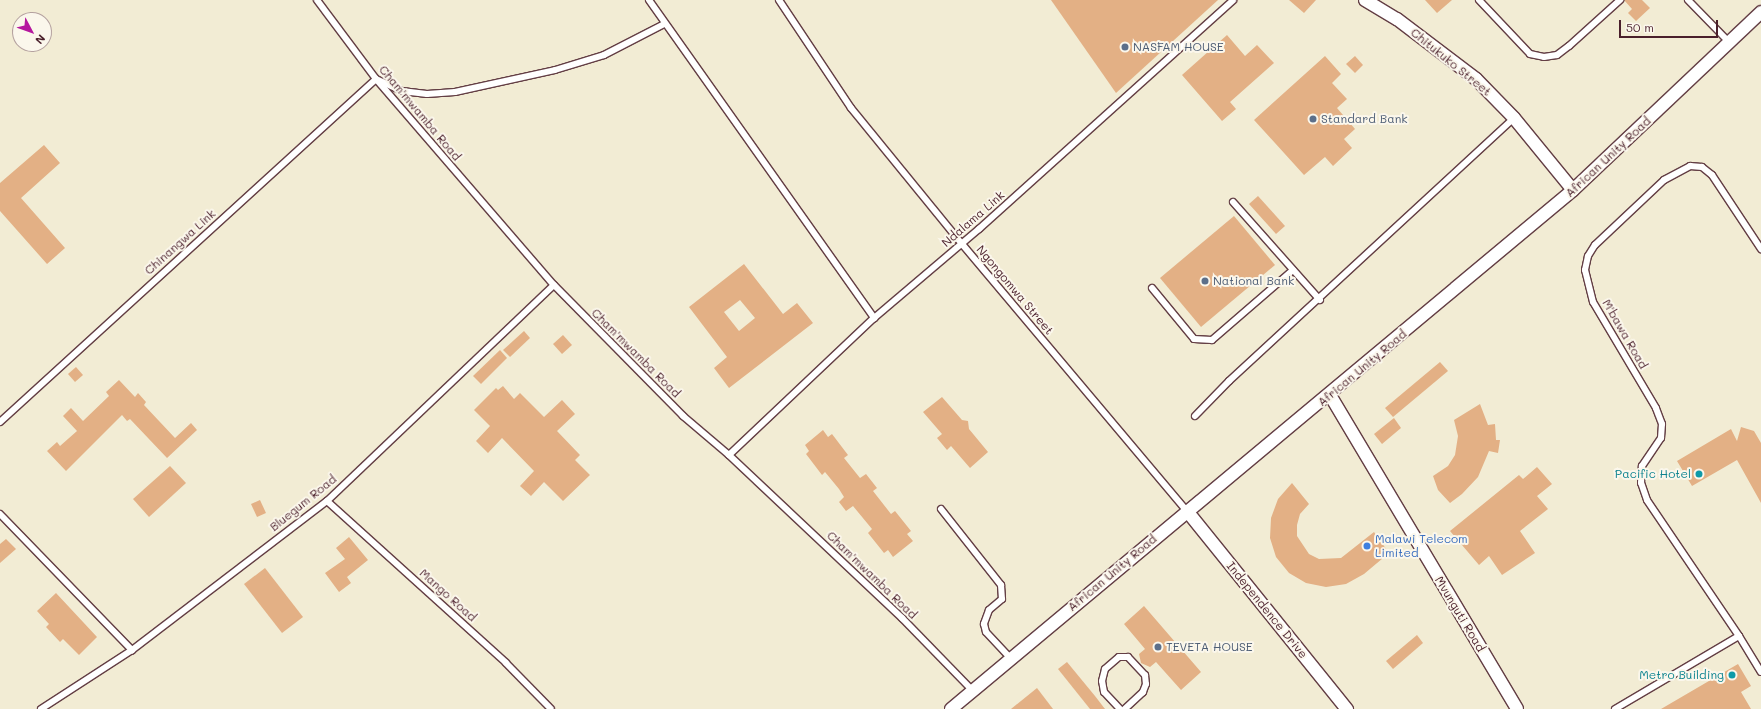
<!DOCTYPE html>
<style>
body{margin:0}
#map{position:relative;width:1761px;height:709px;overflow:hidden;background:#f2ecd4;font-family:Mali,sans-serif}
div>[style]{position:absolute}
.building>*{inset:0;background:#e3b085}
.roads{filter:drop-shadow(1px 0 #633e44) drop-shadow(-1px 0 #633e44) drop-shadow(0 1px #633e44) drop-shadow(0 -1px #633e44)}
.lane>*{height:6px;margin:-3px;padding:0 3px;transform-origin:3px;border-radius:3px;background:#fff}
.street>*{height:12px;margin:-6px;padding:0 6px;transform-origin:6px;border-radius:6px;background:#fff}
.dots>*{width:11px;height:11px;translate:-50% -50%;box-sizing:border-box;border:2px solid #fbf7ec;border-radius:50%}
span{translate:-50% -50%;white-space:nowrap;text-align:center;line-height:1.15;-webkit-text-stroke:4px #fbf7ec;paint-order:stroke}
.service-label{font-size:12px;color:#4e5e75}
.left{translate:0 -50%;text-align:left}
.street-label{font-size:12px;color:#4a1f2b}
.culture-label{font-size:12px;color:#0d838f}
.right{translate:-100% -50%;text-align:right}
.shop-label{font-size:12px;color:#366cbe}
.north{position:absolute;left:12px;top:12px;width:40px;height:40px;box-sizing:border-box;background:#fbf7ec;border:1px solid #b4a19f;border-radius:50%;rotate:131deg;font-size:11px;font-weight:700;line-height:16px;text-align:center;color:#4a1f2b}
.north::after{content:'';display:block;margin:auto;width:14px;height:18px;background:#b5179e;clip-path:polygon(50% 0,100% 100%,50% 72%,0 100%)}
.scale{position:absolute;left:1619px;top:20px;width:99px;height:18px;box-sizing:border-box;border:2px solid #4a1f2b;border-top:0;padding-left:5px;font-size:12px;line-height:14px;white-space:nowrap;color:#4a1f2b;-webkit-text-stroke:3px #fbf7ec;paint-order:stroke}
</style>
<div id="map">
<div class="building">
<div style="clip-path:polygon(1051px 0,1218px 0,1116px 93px)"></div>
<div style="clip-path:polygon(1289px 0,1316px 0,1304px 13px)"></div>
<div style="clip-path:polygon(1425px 0,1452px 0,1437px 13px)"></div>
<div style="clip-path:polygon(1624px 0,1642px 0,1650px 8px,1636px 21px,1628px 13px,1632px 9px)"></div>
<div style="clip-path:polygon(1227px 35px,1245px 56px,1257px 45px,1274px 63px,1230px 102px,1236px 109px,1222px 121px,1182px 75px)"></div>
<div style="clip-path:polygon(1325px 56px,1341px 74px,1332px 83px,1347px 99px,1337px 108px,1355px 129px,1344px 139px,1352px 148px,1333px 166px,1325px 157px,1304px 175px,1254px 120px)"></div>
<div style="clip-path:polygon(1355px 56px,1363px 65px,1355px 73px,1346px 64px)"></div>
<div style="clip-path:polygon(44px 145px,60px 163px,21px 198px,65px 248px,47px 264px,0 211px,0 183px)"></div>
<div style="clip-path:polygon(1258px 196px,1285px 226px,1276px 234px,1249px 204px)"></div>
<div style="clip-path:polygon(1234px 216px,1275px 265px,1201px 327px,1160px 278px)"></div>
<div style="clip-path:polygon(evenodd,744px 264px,783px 314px,797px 303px,813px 323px,729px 388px,714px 368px,727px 357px,689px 307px,744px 264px,740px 300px,755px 318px,739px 331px,724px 312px,740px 300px)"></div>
<div style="clip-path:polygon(524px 331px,530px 338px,510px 357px,503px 350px)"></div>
<div style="clip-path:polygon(563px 335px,572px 345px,562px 354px,553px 344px)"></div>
<div style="clip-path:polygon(500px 350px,507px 358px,481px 384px,473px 376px)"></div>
<div style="clip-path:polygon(1440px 362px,1448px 371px,1393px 417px,1385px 408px)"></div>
<div style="clip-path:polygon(76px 367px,83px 375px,75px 382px,68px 374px)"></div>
<div style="clip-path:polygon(119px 380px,135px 397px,138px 393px,146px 402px,144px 405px,175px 438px,191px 423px,197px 430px,167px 458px,130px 419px,127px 421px,122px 415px,66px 471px,47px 451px,57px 442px,60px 446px,77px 431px,63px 416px,71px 408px,83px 421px,109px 396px,106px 392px)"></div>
<div style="clip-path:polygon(503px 386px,514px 399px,520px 393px,544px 417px,562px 400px,575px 414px,557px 431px,580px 455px,575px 460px,590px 475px,563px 501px,544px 482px,531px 496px,520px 486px,534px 471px,502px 438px,488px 453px,476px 441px,490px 426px,474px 410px,496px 388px,498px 390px)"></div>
<div style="clip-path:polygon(942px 397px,962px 420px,968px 421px,969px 429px,988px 452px,970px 468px,951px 446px,947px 450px,937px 438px,942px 434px,923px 412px)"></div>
<div style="clip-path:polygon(1480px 404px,1488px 425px,1495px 424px,1496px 440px,1500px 440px,1498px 453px,1489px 451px,1478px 477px,1462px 494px,1450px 503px,1438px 490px,1433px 476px,1448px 466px,1455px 455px,1458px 436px,1454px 420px)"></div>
<div style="clip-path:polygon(1394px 418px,1401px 428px,1382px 444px,1374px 434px)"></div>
<div style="clip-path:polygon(1741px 427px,1754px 431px,1761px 443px,1761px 503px,1737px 460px,1692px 486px,1677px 461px,1731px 429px,1737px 441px)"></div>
<div style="clip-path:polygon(823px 430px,828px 437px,832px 434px,848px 455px,844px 458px,860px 478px,866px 474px,877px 488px,873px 491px,891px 514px,895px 511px,911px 531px,907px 534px,913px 541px,893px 557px,888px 550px,884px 553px,868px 533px,872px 529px,853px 506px,846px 511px,839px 502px,844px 497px,839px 489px,825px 472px,822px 475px,806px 454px,809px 451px,805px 445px)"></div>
<div style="clip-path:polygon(170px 466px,186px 483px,149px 517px,133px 499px)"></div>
<div style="clip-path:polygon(1537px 467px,1552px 484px,1537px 496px,1548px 509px,1520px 531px,1535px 553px,1502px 575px,1489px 556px,1479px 565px,1450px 531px,1519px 475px,1523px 479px)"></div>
<div style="clip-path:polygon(1292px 483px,1309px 504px,1300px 514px,1297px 525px,1297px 536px,1309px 554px,1319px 559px,1341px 558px,1374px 532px,1389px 553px,1364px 574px,1346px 584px,1326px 587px,1306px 583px,1289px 573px,1276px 557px,1270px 538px,1271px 518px,1278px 499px)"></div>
<div style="clip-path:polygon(260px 500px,266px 513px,257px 517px,251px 504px)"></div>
<div style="clip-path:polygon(349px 537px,368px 560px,347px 577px,351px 583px,339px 592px,325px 573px,345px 559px,336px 548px)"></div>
<div style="clip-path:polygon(6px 539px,16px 549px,0 563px,0 544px)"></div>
<div style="clip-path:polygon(265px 568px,303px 617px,282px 633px,244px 584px)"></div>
<div style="clip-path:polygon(56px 593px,97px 637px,79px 655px,63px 639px,60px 642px,46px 627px,49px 624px,37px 611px)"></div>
<div style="clip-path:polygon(1144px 606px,1201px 672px,1181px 690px,1156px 662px,1150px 667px,1141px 663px,1139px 654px,1145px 649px,1124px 624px)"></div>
<div style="clip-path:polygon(1417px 635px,1423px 643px,1393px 669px,1386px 661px)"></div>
<div style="clip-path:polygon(1067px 662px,1095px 696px,1105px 709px,1090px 709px,1058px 669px)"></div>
<div style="clip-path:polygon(1738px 664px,1751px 686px,1741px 692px,1751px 709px,1661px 709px)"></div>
<div style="clip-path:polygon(1037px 688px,1053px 709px,1011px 709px)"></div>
</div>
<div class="roads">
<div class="lane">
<div style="left:317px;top:0;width:99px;rotate:53.2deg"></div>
<div style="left:376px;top:79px;width:272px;rotate:49.2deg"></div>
<div style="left:554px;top:285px;width:184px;rotate:45.4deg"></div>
<div style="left:683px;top:416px;width:60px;rotate:40.3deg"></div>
<div style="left:729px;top:455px;width:238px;rotate:43.3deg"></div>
<div style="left:902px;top:618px;width:102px;rotate:45.8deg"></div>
<div style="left:649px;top:0;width:390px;rotate:54.7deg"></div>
<div style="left:779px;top:0;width:130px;rotate:56.3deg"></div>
<div style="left:851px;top:108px;width:176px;rotate:50.8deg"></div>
<div style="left:962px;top:244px;width:349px;rotate:49.9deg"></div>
<div style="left:1479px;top:0;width:74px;rotate:46.6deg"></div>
<div style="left:1530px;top:54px;width:14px;rotate:12deg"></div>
<div style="left:1544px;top:57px;width:13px;rotate:-9deg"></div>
<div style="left:1557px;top:55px;width:15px;rotate:-37deg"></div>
<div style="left:1569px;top:46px;width:69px;rotate:-42deg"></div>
<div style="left:1688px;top:0;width:59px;rotate:45.7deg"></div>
<div style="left:1233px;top:202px;width:131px;rotate:48.4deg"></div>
<div style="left:1152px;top:288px;width:66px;rotate:50.5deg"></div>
<div style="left:1194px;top:339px;width:18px;rotate:3deg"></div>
<div style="left:1212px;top:340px;width:107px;rotate:-40.8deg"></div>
<div style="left:1195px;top:416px;width:49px;rotate:-45.8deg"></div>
<div style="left:1229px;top:381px;width:388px;rotate:-42.7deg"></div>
<div style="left:0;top:422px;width:509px;rotate:-42.37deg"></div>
<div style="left:376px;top:79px;width:29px;rotate:25deg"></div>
<div style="left:402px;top:91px;width:25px;rotate:7deg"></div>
<div style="left:427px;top:94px;width:28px;rotate:-4deg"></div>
<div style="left:455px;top:92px;width:102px;rotate:-12.4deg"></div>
<div style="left:555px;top:70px;width:51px;rotate:-17deg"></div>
<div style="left:604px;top:55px;width:68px;rotate:-27.3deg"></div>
<div style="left:729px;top:455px;width:199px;rotate:-43.4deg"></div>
<div style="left:874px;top:318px;width:138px;rotate:-40.3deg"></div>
<div style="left:979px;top:229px;width:342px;rotate:-42deg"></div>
<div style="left:327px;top:501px;width:241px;rotate:42.1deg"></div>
<div style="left:506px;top:663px;width:64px;rotate:45.6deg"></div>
<div style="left:941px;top:509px;width:97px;rotate:51.7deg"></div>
<div style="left:1001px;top:585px;width:14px;rotate:86deg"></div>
<div style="left:1002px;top:599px;width:17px;rotate:140deg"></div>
<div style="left:989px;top:610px;width:15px;rotate:110deg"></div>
<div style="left:984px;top:624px;width:8px;rotate:76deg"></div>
<div style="left:986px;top:632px;width:37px;rotate:47deg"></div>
<div style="left:0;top:514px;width:190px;rotate:45.9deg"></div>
<div style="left:1739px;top:636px;width:164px;rotate:-124.1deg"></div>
<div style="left:1647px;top:500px;width:18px;rotate:-109deg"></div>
<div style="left:1641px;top:483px;width:17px;rotate:-87deg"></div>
<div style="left:1642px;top:466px;width:34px;rotate:-56deg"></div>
<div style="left:1661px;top:438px;width:14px;rotate:-86deg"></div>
<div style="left:1662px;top:424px;width:17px;rotate:-111deg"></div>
<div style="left:1656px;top:408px;width:123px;rotate:-120.7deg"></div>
<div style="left:1593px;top:302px;width:33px;rotate:-104deg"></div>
<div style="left:1585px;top:270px;width:14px;rotate:-78deg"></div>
<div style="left:1588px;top:256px;width:13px;rotate:-58deg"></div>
<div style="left:1595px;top:245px;width:95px;rotate:-43.3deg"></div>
<div style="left:1664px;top:180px;width:30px;rotate:-28deg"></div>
<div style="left:1690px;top:166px;width:12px;rotate:5deg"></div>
<div style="left:1702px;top:167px;width:13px;rotate:39deg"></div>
<div style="left:1712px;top:175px;width:89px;rotate:56.5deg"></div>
<div style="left:41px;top:709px;width:108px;rotate:-33deg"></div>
<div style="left:132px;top:650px;width:245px;rotate:-37.4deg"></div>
<div style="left:327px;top:501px;width:313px;rotate:-43.6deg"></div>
<div style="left:1120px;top:709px;width:23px;rotate:-133deg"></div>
<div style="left:1104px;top:692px;width:11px;rotate:-100deg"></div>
<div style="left:1102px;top:681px;width:12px;rotate:-76deg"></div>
<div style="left:1105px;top:669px;width:18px;rotate:-41deg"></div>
<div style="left:1119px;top:657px;width:9px"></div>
<div style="left:1128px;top:657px;width:25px;rotate:47deg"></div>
<div style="left:1145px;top:675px;width:9px;rotate:84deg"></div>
<div style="left:1146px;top:684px;width:9px;rotate:111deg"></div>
<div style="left:1143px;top:692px;width:25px;rotate:137deg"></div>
<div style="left:1615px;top:709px;width:144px;rotate:-30.5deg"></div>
<div style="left:1739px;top:636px;width:42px;rotate:58.6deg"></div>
</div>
<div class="street">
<div style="left:1365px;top:0;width:37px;rotate:31deg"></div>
<div style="left:1397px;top:19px;width:99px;rotate:37.2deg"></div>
<div style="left:1476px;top:79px;width:54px;rotate:45.7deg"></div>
<div style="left:1514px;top:118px;width:93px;rotate:50.7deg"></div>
<div style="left:1330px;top:395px;width:365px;rotate:59.2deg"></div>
<div style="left:1187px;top:511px;width:255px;rotate:51.1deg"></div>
<div style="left:951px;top:709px;width:810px;rotate:-39.84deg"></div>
<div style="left:1573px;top:190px;width:259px;rotate:-43.4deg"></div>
</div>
</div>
<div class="dots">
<div style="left:1125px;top:47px;background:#5c6f8a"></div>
<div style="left:1313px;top:119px;background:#5c6f8a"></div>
<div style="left:1205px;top:281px;background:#5c6f8a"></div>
<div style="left:1699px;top:474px;background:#0f9aa8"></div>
<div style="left:1367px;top:546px;background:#3f7fe0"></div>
<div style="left:1158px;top:647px;background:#5c6f8a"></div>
<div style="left:1732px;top:675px;background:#0f9aa8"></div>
</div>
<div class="service-label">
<span class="left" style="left:1133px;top:47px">NASFAM HOUSE</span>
<span class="left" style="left:1321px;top:119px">Standard Bank</span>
<span class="left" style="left:1213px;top:281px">National Bank</span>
<span class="left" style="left:1166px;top:647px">TEVETA HOUSE</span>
</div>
<div class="street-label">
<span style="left:1451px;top:62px;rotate:39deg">Chitukuko Street</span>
<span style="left:420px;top:113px;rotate:50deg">Cham'mwamba Road</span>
<span style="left:1608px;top:157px;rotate:-43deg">African Unity Road</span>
<span style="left:973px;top:219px;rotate:-41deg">Ndalama Link</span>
<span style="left:180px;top:242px;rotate:-42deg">Chinangwa Link</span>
<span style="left:1015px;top:290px;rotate:50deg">Ngongomwa Street</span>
<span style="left:1625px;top:334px;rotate:60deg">M'bawa Road</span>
<span style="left:636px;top:353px;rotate:45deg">Cham'mwamba Road</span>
<span style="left:1362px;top:368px;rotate:-40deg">African Unity Road</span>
<span style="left:303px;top:503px;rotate:-39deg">Bluegum Road</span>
<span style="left:1112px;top:573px;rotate:-40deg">African Unity Road</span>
<span style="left:872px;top:575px;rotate:44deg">Cham'mwamba Road</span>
<span style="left:448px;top:595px;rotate:42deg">Mango Road</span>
<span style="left:1267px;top:610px;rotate:51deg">Independence Drive</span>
<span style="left:1460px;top:614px;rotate:59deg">Mvunguti Road</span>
</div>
<div class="culture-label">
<span class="right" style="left:1691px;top:474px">Pacific Hotel</span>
<span class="right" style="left:1724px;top:675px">Metro Building</span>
</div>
<div class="shop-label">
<span class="left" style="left:1375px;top:546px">Malawi Telecom<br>Limited</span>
</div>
<div class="north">N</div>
<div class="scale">50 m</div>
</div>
